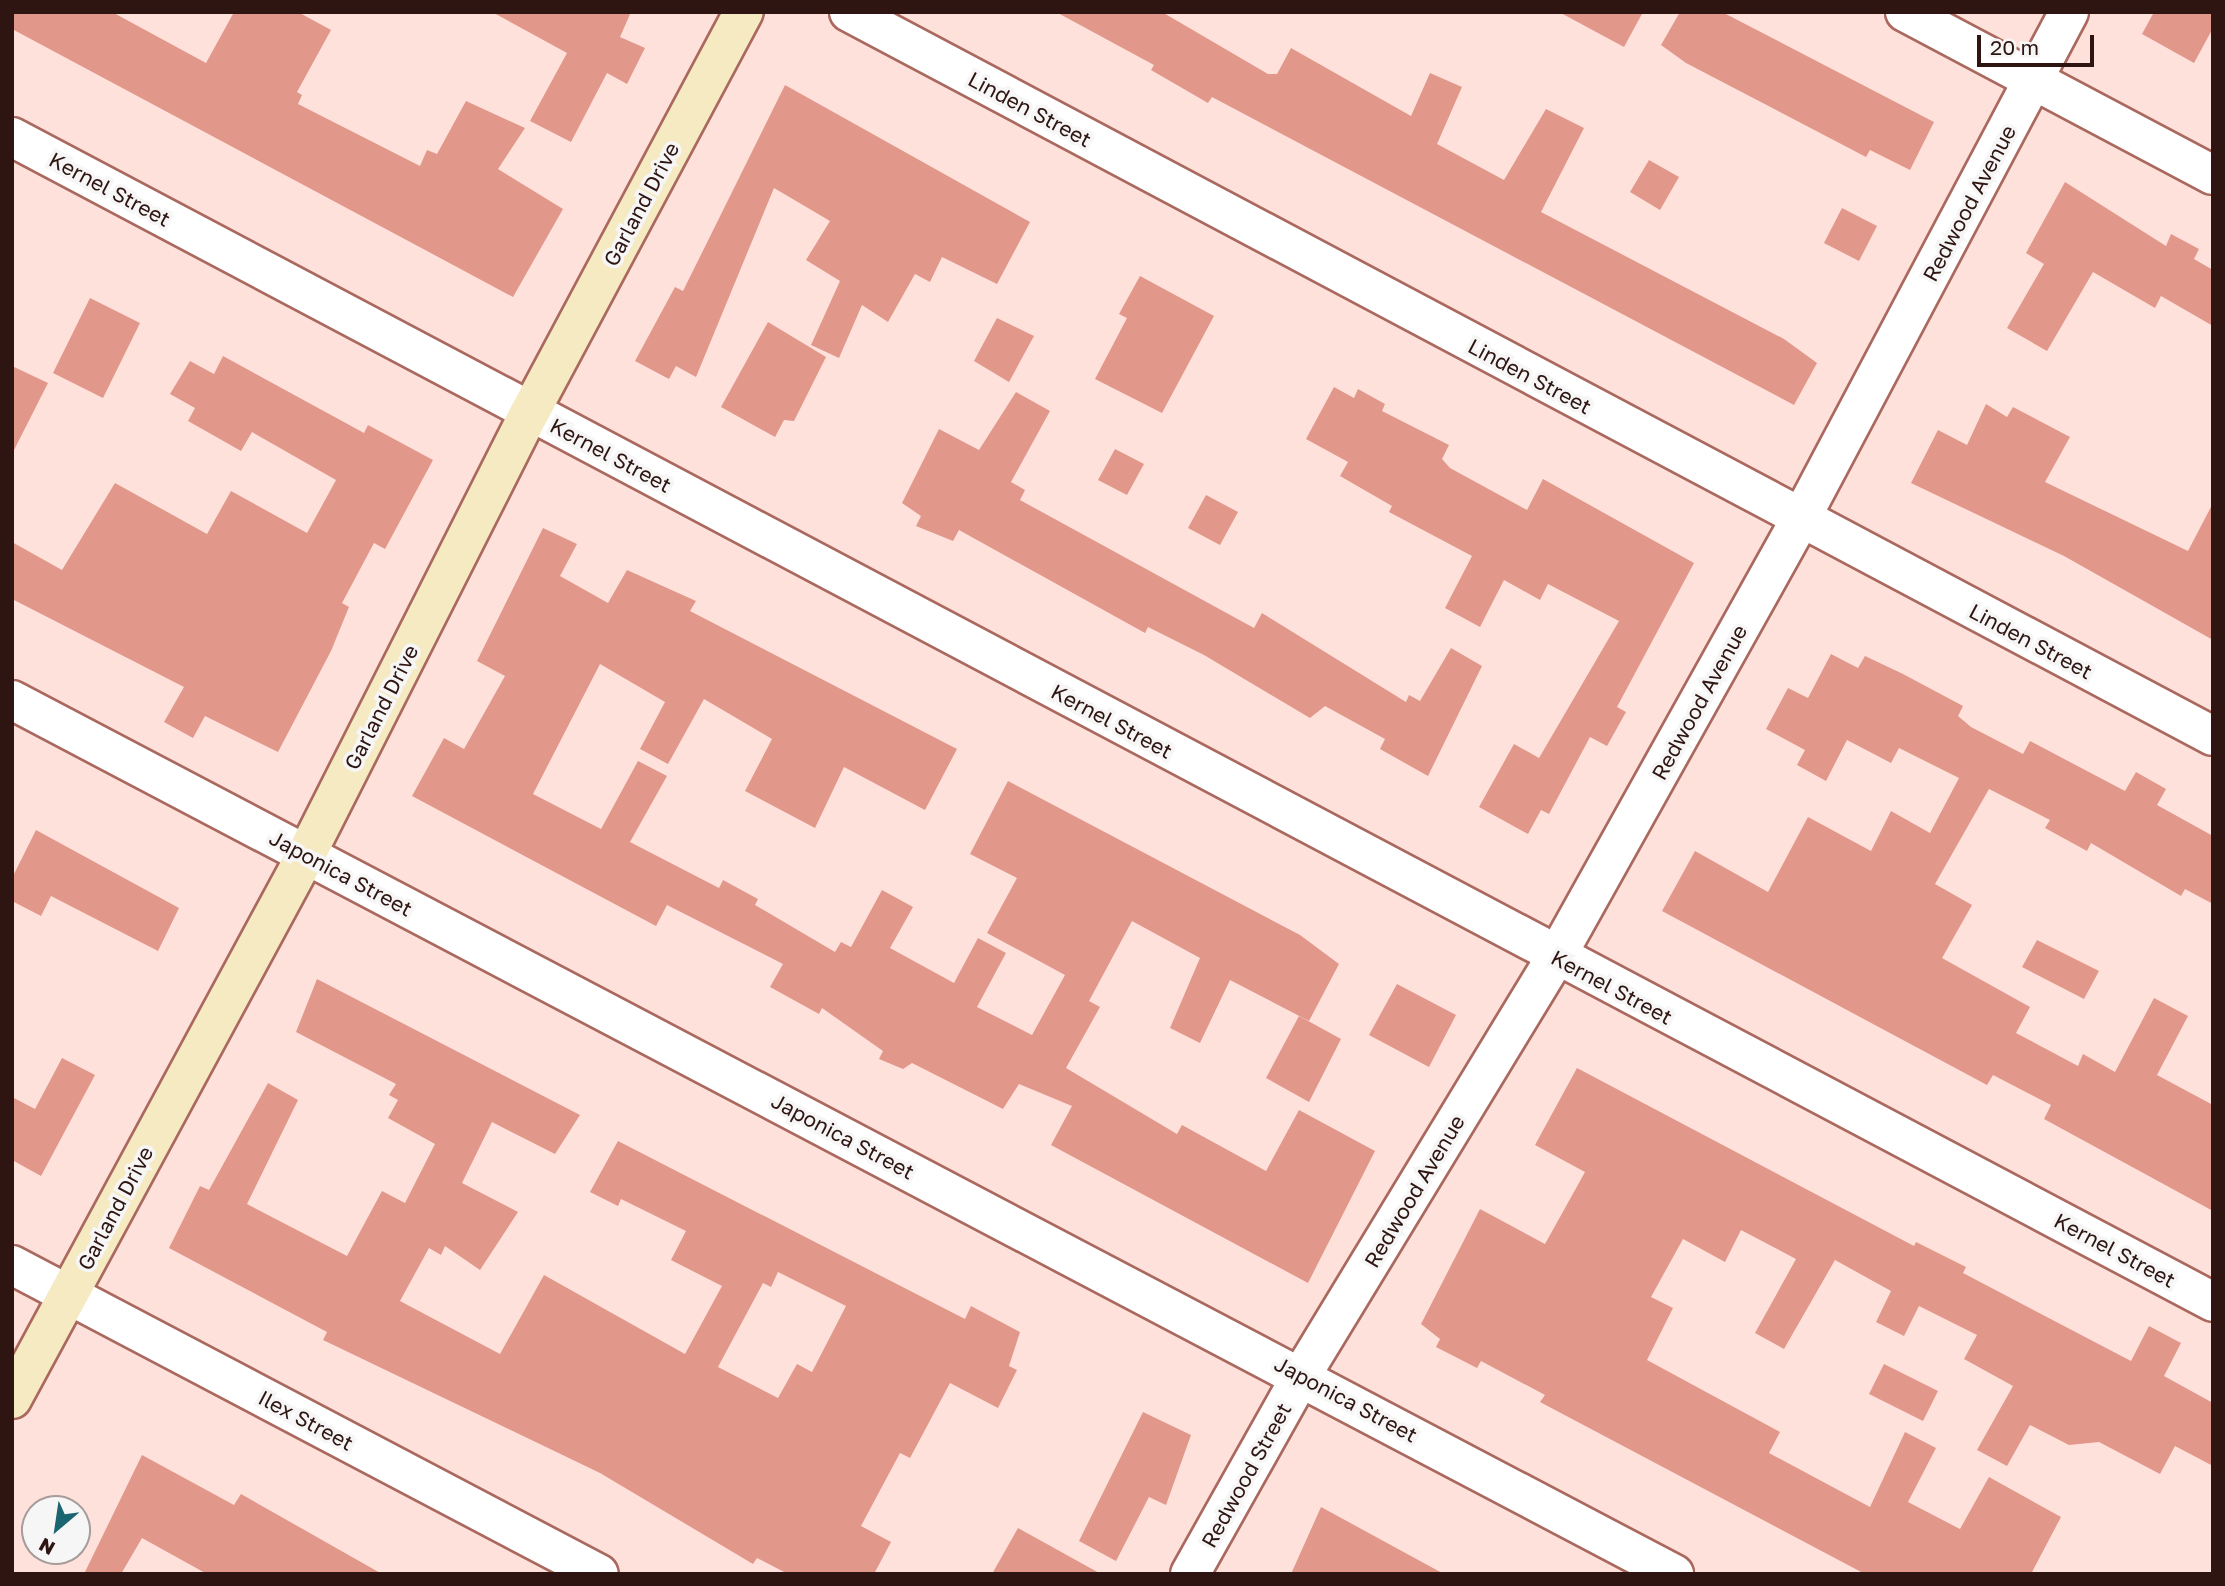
<!DOCTYPE html>
<style>
body{margin:0}
#map{position:relative;width:2225px;height:1586px;overflow:hidden;background:#ffe1db;font-family:"Golos Text",sans-serif}
div>[style]{position:absolute}
.building>*{inset:0;background:#e2978b}
.roads{filter:drop-shadow(2px 0 #aa695f) drop-shadow(-2px 0 #aa695f) drop-shadow(0 2px #aa695f) drop-shadow(0 -2px #aa695f)}
.street>*{height:38px;margin:-19px;padding:0 19px;transform-origin:19px;border-radius:19px;background:#fff}
.secondary>*{height:38px;margin:-19px;padding:0 19px;transform-origin:19px;border-radius:19px;background:#f6eac3}
span{translate:-50% -50%;white-space:nowrap;text-align:center;line-height:1.15;-webkit-text-stroke:7px #f6f6f6;paint-order:stroke}
.street-label{font-size:21px;color:#2e1511}
.frame{position:absolute;inset:0;border:14px solid #2e1511;pointer-events:none}
.north{position:absolute;left:21px;top:1495px;width:70px;height:70px;box-sizing:border-box;background:#f6f6f6;border:2px solid #a69c9a;border-radius:50%;rotate:209deg;font-size:19px;font-weight:700;line-height:28px;text-align:center;color:#2e1511}
.north::after{content:'';display:block;margin:auto;width:24px;height:32px;background:#1b6571;clip-path:polygon(50% 0,100% 100%,50% 72%,0 100%)}
.scale{position:absolute;left:1977px;top:35px;width:117px;height:32px;box-sizing:border-box;border:4px solid #2e1511;border-top:0;padding-left:9px;font-size:21px;line-height:24px;white-space:nowrap;color:#2e1511;-webkit-text-stroke:5px #f6f6f6;paint-order:stroke}
</style>
<div id="map">
<div class="building">
<div style="clip-path:polygon(12px 12px,112px 12px,206px 63px,234px 12px,298px 12px,331px 30px,297px 92px,302px 95px,298px 104px,420px 166px,427px 150px,437px 154px,466px 101px,525px 128px,498px 169px,563px 209px,513px 297px,12px 29px)"></div>
<div style="clip-path:polygon(492px 12px,631px 12px,620px 37px,645px 48px,627px 84px,607px 73px,571px 142px,530px 121px,567px 53px)"></div>
<div style="clip-path:polygon(1056px 12px,1162px 12px,1268px 74px,1277px 74px,1291px 48px,1411px 116px,1430px 73px,1462px 87px,1437px 144px,1504px 180px,1546px 109px,1584px 128px,1541px 212px,1784px 339px,1817px 363px,1794px 405px,1212px 97px,1208px 103px,1151px 70px,1154px 65px)"></div>
<div style="clip-path:polygon(1559px 12px,1643px 12px,1624px 47px)"></div>
<div style="clip-path:polygon(1680px 12px,1722px 12px,1934px 122px,1910px 170px,1870px 150px,1866px 157px,1686px 63px,1661px 45px)"></div>
<div style="clip-path:polygon(2154px 12px,2213px 12px,2213px 28px,2194px 63px,2142px 34px)"></div>
<div style="clip-path:polygon(785px 85px,1030px 222px,997px 284px,942px 257px,930px 282px,915px 274px,888px 322px,862px 305px,839px 358px,811px 345px,840px 281px,806px 260px,830px 221px,774px 188px,696px 377px,676px 366px,669px 379px,635px 361px,675px 287px,683px 291px)"></div>
<div style="clip-path:polygon(1649px 160px,1679px 177px,1660px 210px,1630px 192px)"></div>
<div style="clip-path:polygon(2065px 182px,2166px 246px,2171px 234px,2199px 249px,2194px 259px,2213px 270px,2213px 326px,2161px 296px,2155px 308px,2093px 272px,2047px 351px,2007px 328px,2044px 264px,2026px 253px)"></div>
<div style="clip-path:polygon(1842px 208px,1877px 226px,1859px 261px,1824px 243px)"></div>
<div style="clip-path:polygon(1140px 276px,1214px 316px,1162px 413px,1095px 379px,1127px 318px,1119px 314px)"></div>
<div style="clip-path:polygon(90px 298px,140px 323px,103px 398px,53px 373px)"></div>
<div style="clip-path:polygon(997px 318px,1034px 336px,1009px 382px,974px 361px)"></div>
<div style="clip-path:polygon(768px 322px,826px 357px,794px 421px,784px 420px,775px 437px,721px 407px)"></div>
<div style="clip-path:polygon(223px 356px,364px 433px,368px 425px,433px 460px,385px 549px,374px 543px,342px 603px,349px 607px,331px 651px,278px 752px,205px 716px,193px 738px,164px 722px,184px 687px,12px 599px,12px 542px,62px 570px,115px 483px,207px 534px,231px 491px,307px 533px,336px 480px,252px 432px,241px 451px,188px 421px,195px 408px,170px 394px,190px 361px,214px 374px)"></div>
<div style="clip-path:polygon(12px 366px,48px 383px,12px 454px)"></div>
<div style="clip-path:polygon(1334px 387px,1354px 398px,1358px 389px,1385px 404px,1382px 411px,1449px 445px,1442px 459px,1450px 468px,1527px 510px,1543px 479px,1694px 563px,1617px 707px,1626px 712px,1607px 746px,1590px 737px,1549px 814px,1541px 810px,1528px 834px,1479px 807px,1514px 744px,1539px 758px,1619px 621px,1548px 584px,1540px 600px,1504px 580px,1480px 627px,1445px 608px,1472px 556px,1389px 512px,1392px 506px,1340px 476px,1348px 462px,1306px 439px)"></div>
<div style="clip-path:polygon(1016px 392px,1050px 411px,1011px 482px,1025px 490px,1020px 500px,1254px 628px,1262px 613px,1406px 702px,1409px 695px,1420px 701px,1451px 648px,1482px 666px,1428px 776px,1380px 749px,1385px 739px,1325px 706px,1310px 718px,1204px 655px,1148px 627px,1145px 633px,959px 530px,953px 541px,916px 526px,921px 516px,902px 503px,939px 429px,979px 450px)"></div>
<div style="clip-path:polygon(1986px 404px,2007px 417px,2013px 407px,2070px 437px,2045px 482px,2188px 551px,2213px 503px,2213px 640px,2064px 556px,1911px 483px,1938px 430px,1967px 445px)"></div>
<div style="clip-path:polygon(1115px 449px,1144px 464px,1127px 495px,1098px 480px)"></div>
<div style="clip-path:polygon(1206px 495px,1238px 512px,1220px 545px,1188px 528px)"></div>
<div style="clip-path:polygon(543px 528px,577px 544px,560px 576px,608px 603px,627px 570px,696px 601px,690px 611px,957px 749px,925px 810px,844px 767px,815px 828px,745px 791px,772px 739px,704px 699px,668px 764px,640px 749px,665px 702px,600px 664px,533px 794px,601px 829px,638px 761px,667px 776px,630px 842px,719px 888px,723px 880px,758px 899px,755px 905px,835px 952px,841px 942px,851px 947px,882px 890px,913px 907px,890px 948px,954px 983px,978px 938px,1006px 953px,977px 1007px,1032px 1035px,1065px 975px,987px 933px,1017px 878px,970px 854px,1008px 781px,1300px 935px,1339px 964px,1309px 1021px,1230px 980px,1200px 1043px,1170px 1028px,1200px 958px,1132px 921px,1089px 1001px,1100px 1007px,1066px 1068px,1177px 1134px,1182px 1125px,1266px 1171px,1299px 1110px,1375px 1151px,1308px 1283px,1051px 1145px,1072px 1106px,1019px 1084px,1003px 1109px,912px 1063px,903px 1069px,879px 1059px,883px 1051px,822px 1008px,819px 1014px,770px 987px,783px 964px,667px 905px,656px 926px,412px 796px,444px 738px,464px 749px,505px 676px,477px 661px)"></div>
<div style="clip-path:polygon(1831px 654px,1858px 668px,1865px 656px,1903px 674px,1963px 706px,1958px 716px,1971px 727px,2023px 754px,2030px 741px,2125px 791px,2136px 772px,2166px 789px,2157px 805px,2213px 836px,2213px 904px,2185px 889px,2181px 896px,2091px 843px,2087px 851px,2045px 828px,2050px 820px,1989px 789px,1935px 884px,1972px 905px,1942px 958px,2030px 1007px,2016px 1033px,2078px 1066px,2083px 1054px,2115px 1072px,2154px 998px,2188px 1016px,2157px 1075px,2213px 1105px,2213px 1211px,2044px 1119px,2051px 1105px,1993px 1075px,1987px 1085px,1662px 911px,1695px 851px,1768px 892px,1808px 817px,1871px 851px,1891px 811px,1930px 833px,1959px 778px,1899px 748px,1891px 763px,1847px 740px,1826px 781px,1797px 765px,1805px 750px,1766px 729px,1788px 688px,1808px 698px)"></div>
<div style="clip-path:polygon(36px 830px,179px 908px,158px 951px,51px 896px,41px 916px,12px 901px,12px 878px)"></div>
<div style="clip-path:polygon(2037px 940px,2099px 971px,2084px 999px,2022px 967px)"></div>
<div style="clip-path:polygon(evenodd,317px 979px,580px 1115px,555px 1154px,492px 1122px,462px 1183px,518px 1212px,480px 1270px,445px 1246px,441px 1255px,429px 1248px,400px 1301px,500px 1354px,544px 1275px,685px 1354px,722px 1286px,671px 1260px,686px 1231px,621px 1199px,618px 1206px,590px 1192px,618px 1141px,965px 1319px,971px 1306px,1020px 1332px,1009px 1366px,1017px 1370px,998px 1408px,950px 1383px,910px 1458px,900px 1453px,861px 1526px,891px 1542px,874px 1574px,788px 1574px,757px 1558px,753px 1564px,600px 1473px,323px 1340px,327px 1332px,169px 1248px,200px 1186px,209px 1190px,268px 1083px,298px 1100px,247px 1204px,347px 1256px,382px 1191px,405px 1203px,435px 1144px,388px 1118px,398px 1100px,389px 1095px,396px 1084px,296px 1032px,317px 979px,778px 1272px,846px 1306px,812px 1372px,797px 1364px,778px 1398px,718px 1367px,763px 1283px,771px 1287px,778px 1272px)"></div>
<div style="clip-path:polygon(1397px 984px,1456px 1015px,1429px 1067px,1369px 1035px)"></div>
<div style="clip-path:polygon(1299px 1016px,1341px 1039px,1309px 1102px,1266px 1078px)"></div>
<div style="clip-path:polygon(62px 1058px,95px 1075px,41px 1176px,12px 1160px,12px 1097px,35px 1109px)"></div>
<div style="clip-path:polygon(1577px 1068px,1914px 1246px,1916px 1242px,1966px 1267px,1963px 1273px,2131px 1361px,2149px 1326px,2181px 1343px,2164px 1376px,2213px 1403px,2213px 1466px,2175px 1446px,2160px 1474px,2099px 1442px,2069px 1445px,2030px 1425px,2007px 1466px,1977px 1450px,2013px 1386px,1964px 1359px,1977px 1335px,1919px 1306px,1904px 1336px,1876px 1322px,1891px 1291px,1835px 1260px,1784px 1349px,1755px 1333px,1796px 1259px,1741px 1230px,1725px 1262px,1683px 1239px,1651px 1297px,1673px 1308px,1647px 1360px,1780px 1432px,1769px 1453px,1870px 1507px,1905px 1432px,1936px 1448px,1908px 1502px,1960px 1529px,1989px 1477px,2061px 1517px,2031px 1574px,1865px 1574px,1540px 1402px,1545px 1395px,1481px 1361px,1477px 1368px,1436px 1347px,1440px 1339px,1421px 1324px,1480px 1209px,1545px 1244px,1585px 1172px,1535px 1145px)"></div>
<div style="clip-path:polygon(1884px 1364px,1938px 1391px,1923px 1421px,1869px 1394px)"></div>
<div style="clip-path:polygon(1143px 1412px,1191px 1435px,1166px 1505px,1149px 1497px,1116px 1561px,1079px 1541px)"></div>
<div style="clip-path:polygon(142px 1455px,234px 1505px,241px 1494px,382px 1574px,207px 1574px,142px 1538px,121px 1574px,84px 1574px)"></div>
<div style="clip-path:polygon(1321px 1507px,1444px 1574px,1291px 1574px)"></div>
<div style="clip-path:polygon(1018px 1528px,1101px 1574px,992px 1574px)"></div>
</div>
<div class="roads">
<div class="street">
<div style="left:849px;top:12px;width:1544px;rotate:27.96deg"></div>
<div style="left:1905px;top:12px;width:348px;rotate:27.9deg"></div>
<div style="left:12px;top:137px;width:2490px;rotate:27.89deg"></div>
<div style="left:12px;top:700px;width:1878px;rotate:27.74deg"></div>
<div style="left:12px;top:1265px;width:663px;rotate:27.76deg"></div>
<div style="left:1190px;top:1574px;width:227px;rotate:-60.7deg"></div>
<div style="left:1301px;top:1376px;width:490px;rotate:-58.7deg"></div>
<div style="left:1556px;top:957px;width:501px;rotate:-60.82deg"></div>
<div style="left:1800px;top:520px;width:575px;rotate:-62.1deg"></div>
</div>
<div class="secondary">
<div style="left:12px;top:1399px;width:618px;rotate:-61.61deg"></div>
<div style="left:306px;top:855px;width:496px;rotate:-63.2deg"></div>
<div style="left:530px;top:412px;width:454px;rotate:-61.9deg"></div>
</div>
</div>
<div class="street-label">
<span style="left:1030px;top:109px;rotate:28deg">Linden Street</span>
<span style="left:110px;top:189px;rotate:28deg">Kernel Street</span>
<span style="left:1969px;top:203px;rotate:-62deg">Redwood Avenue</span>
<span style="left:641px;top:204px;rotate:-62deg">Garland Drive</span>
<span style="left:1530px;top:376px;rotate:28deg">Linden Street</span>
<span style="left:611px;top:455px;rotate:28deg">Kernel Street</span>
<span style="left:2031px;top:641px;rotate:28deg">Linden Street</span>
<span style="left:1699px;top:702px;rotate:-61deg">Redwood Avenue</span>
<span style="left:381px;top:707px;rotate:-63deg">Garland Drive</span>
<span style="left:1112px;top:721px;rotate:28deg">Kernel Street</span>
<span style="left:341px;top:873px;rotate:28deg">Japonica Street</span>
<span style="left:1612px;top:987px;rotate:28deg">Kernel Street</span>
<span style="left:843px;top:1136px;rotate:28deg">Japonica Street</span>
<span style="left:1414px;top:1191px;rotate:-59deg">Redwood Avenue</span>
<span style="left:115px;top:1208px;rotate:-62deg">Garland Drive</span>
<span style="left:2115px;top:1250px;rotate:28deg">Kernel Street</span>
<span style="left:1346px;top:1399px;rotate:28deg">Japonica Street</span>
<span style="left:306px;top:1420px;rotate:28deg">Ilex Street</span>
<span style="left:1246px;top:1475px;rotate:-61deg">Redwood Street</span>
</div>
<div class="frame"></div>
<div class="north">N</div>
<div class="scale">20 m</div>
</div>
